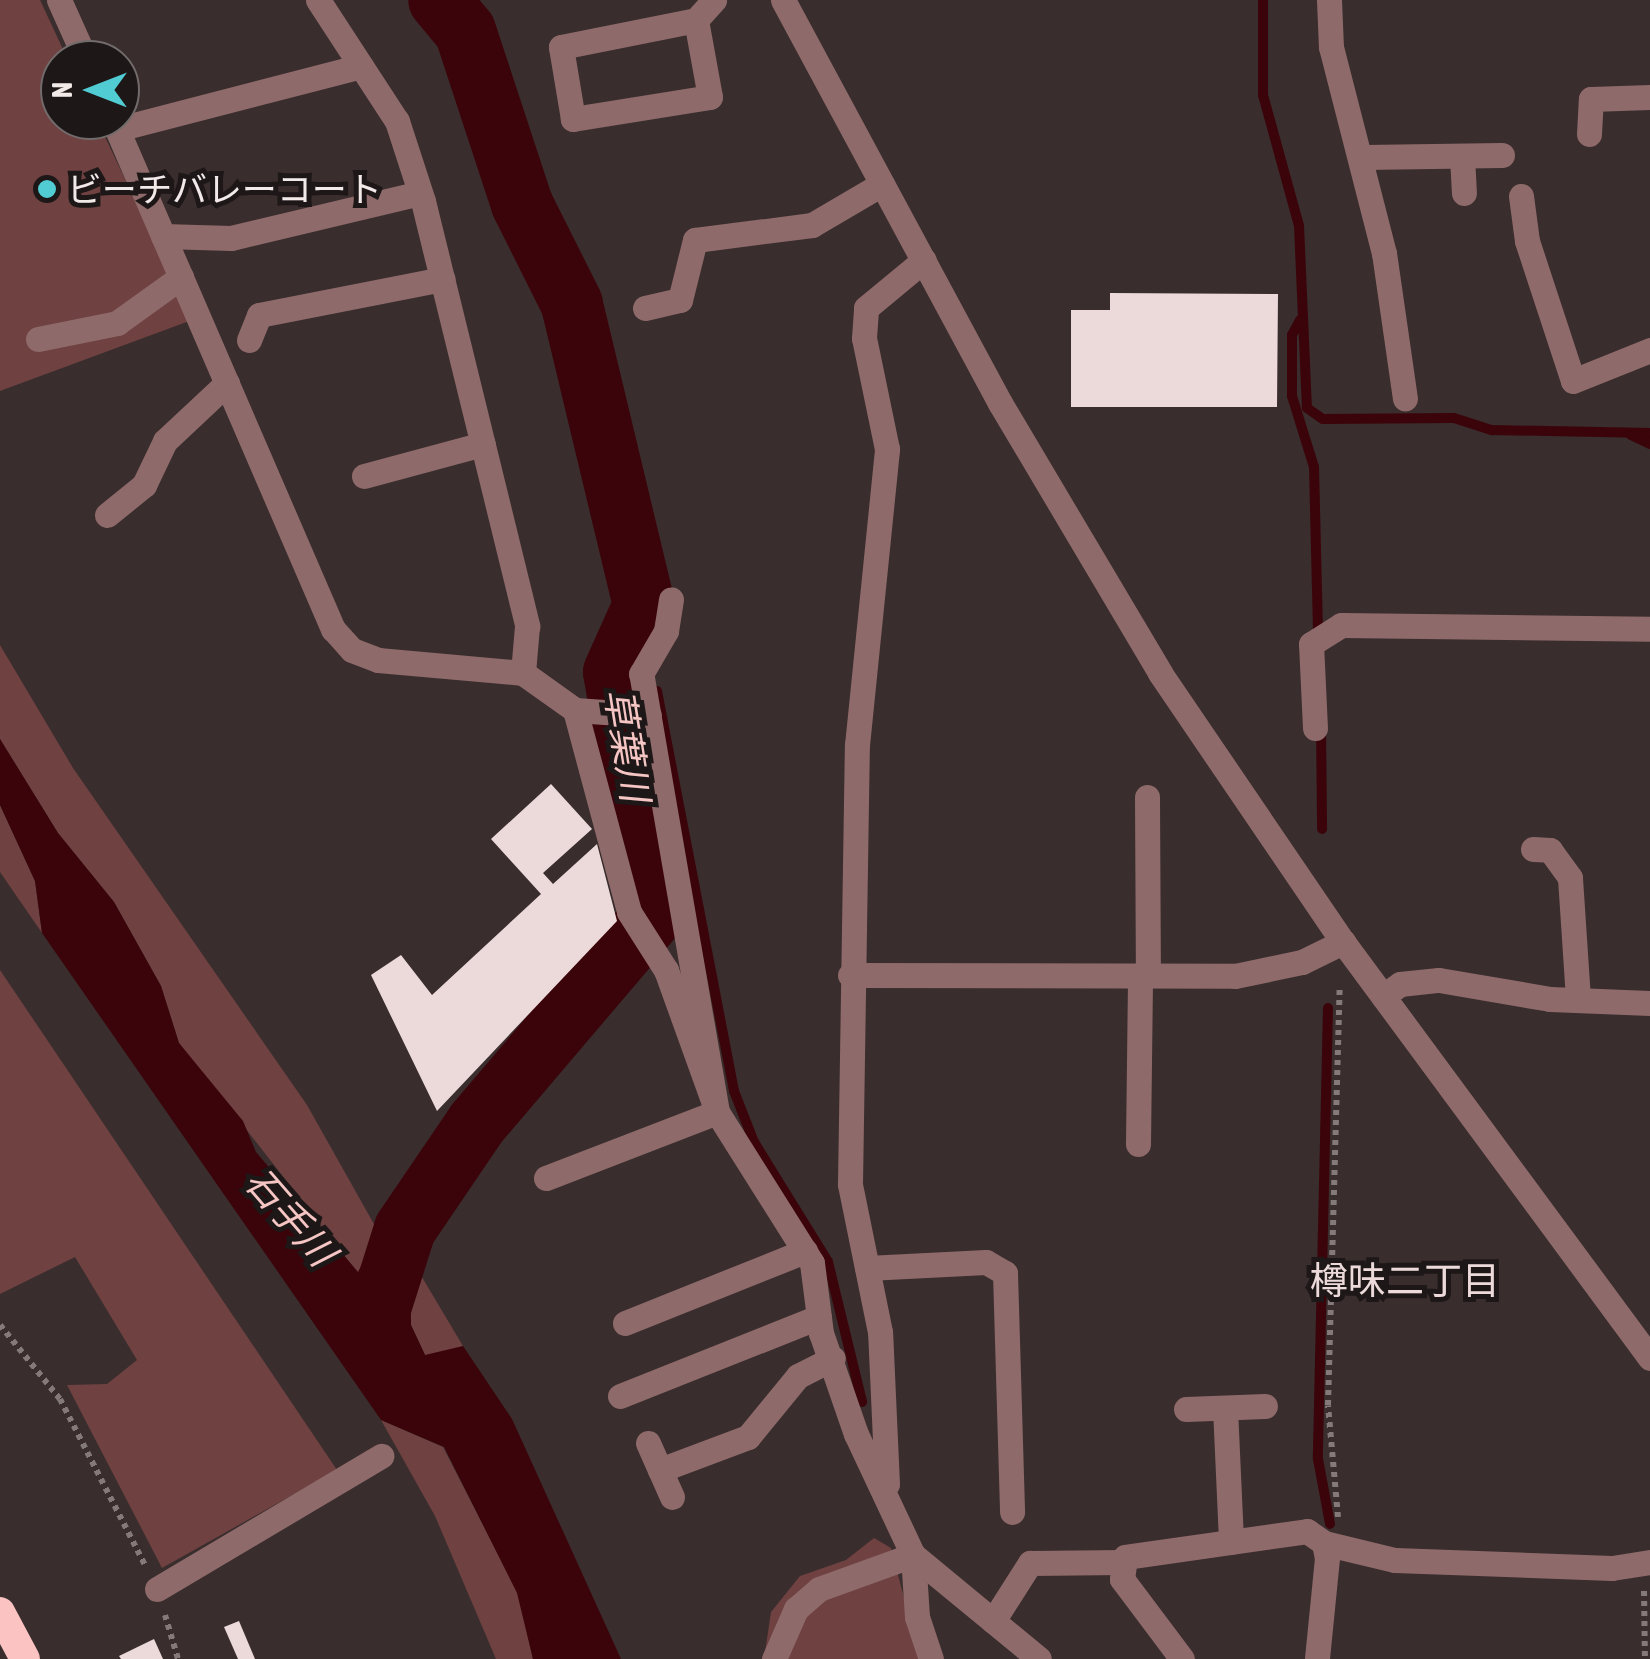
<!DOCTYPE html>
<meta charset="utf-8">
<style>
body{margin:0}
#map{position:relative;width:1650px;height:1659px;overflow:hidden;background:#3a2d2d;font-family:"Asap Condensed","Noto Sans JP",sans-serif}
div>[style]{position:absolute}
.green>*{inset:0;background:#6f4141}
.water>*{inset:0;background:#3b040a}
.stream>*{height:10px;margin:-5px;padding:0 5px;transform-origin:5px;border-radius:5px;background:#3b040a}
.river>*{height:62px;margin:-31px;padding:0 31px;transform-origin:31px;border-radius:31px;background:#3b040a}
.building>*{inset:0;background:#ebdad9}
.path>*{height:6px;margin-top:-3px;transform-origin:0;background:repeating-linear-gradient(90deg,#857a7a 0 5px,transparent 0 10px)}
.minor>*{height:25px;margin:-12.5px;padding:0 12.5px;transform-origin:12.5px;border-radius:12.5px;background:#8f6a6a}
.highway>*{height:30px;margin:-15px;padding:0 15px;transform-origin:15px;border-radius:15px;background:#fbc4c3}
.dots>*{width:28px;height:28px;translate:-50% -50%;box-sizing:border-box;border:5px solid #1d1717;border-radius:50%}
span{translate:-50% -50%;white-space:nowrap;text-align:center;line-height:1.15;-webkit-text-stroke:10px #1d1717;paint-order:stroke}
.poi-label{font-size:35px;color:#f2eae9}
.left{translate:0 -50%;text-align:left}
.water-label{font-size:38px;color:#f5c6c4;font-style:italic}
.neighbourhood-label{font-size:38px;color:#ebdad9}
.north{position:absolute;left:40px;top:40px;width:100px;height:100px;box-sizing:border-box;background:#1d1717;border:2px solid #726b6b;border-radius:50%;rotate:270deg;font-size:28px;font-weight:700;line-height:40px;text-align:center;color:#f2eae9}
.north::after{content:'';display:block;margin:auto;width:35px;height:45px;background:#51ccd3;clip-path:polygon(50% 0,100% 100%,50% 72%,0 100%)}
</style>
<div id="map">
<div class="green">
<div style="clip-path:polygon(0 0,40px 0,68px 60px,60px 60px,60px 120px,97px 120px,192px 320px,0 391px)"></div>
<div style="clip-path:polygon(0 645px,73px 768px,307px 1105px,379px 1233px,358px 1273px,179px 1043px,161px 986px,114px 902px,58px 833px,0 739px)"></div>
<div style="clip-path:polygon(0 805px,35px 881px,42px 933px,0 872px)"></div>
<div style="clip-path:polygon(0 970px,337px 1470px,162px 1568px,67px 1385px,107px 1384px,137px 1360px,75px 1257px,0 1294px)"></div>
<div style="clip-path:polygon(410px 1257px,463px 1346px,443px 1356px,425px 1355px,411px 1325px)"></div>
<div style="clip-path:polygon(381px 1420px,443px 1447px,518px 1593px,533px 1659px,496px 1659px,435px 1516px)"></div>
<div style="clip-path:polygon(874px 1538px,891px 1548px,920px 1659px,764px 1659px,771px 1612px,800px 1576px,846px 1560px)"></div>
</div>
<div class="water">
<div style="clip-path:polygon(0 739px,58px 833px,114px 902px,161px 986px,179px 1043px,243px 1121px,256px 1152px,358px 1272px,379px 1233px,410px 1257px,411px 1325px,425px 1355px,463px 1346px,512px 1419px,621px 1659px,533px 1659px,517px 1593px,444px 1447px,381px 1420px,42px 933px,35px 881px,0 805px)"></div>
</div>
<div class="stream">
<div style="left:1263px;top:0;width:95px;rotate:90deg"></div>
<div style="left:1263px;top:95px;width:136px;rotate:74.6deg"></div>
<div style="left:1299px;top:226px;width:182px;rotate:87.5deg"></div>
<div style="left:1307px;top:408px;width:19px;rotate:35deg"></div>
<div style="left:1323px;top:419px;width:131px;rotate:-0.4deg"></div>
<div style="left:1454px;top:418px;width:40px;rotate:18deg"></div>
<div style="left:1492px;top:430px;width:158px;rotate:1.1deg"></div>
<div style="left:1300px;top:320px;width:17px;rotate:118deg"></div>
<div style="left:1292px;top:335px;width:61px;rotate:90deg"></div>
<div style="left:1292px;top:396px;width:74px;rotate:72.8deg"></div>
<div style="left:1314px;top:467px;width:162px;rotate:88.6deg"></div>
<div style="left:1631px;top:435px;width:21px;rotate:25deg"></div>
<div style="left:633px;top:631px;width:13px;rotate:58deg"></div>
<div style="left:657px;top:691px;width:407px;rotate:79.1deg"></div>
<div style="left:734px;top:1091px;width:55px;rotate:68.6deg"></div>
<div style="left:754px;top:1142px;width:141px;rotate:58.3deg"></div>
<div style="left:828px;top:1262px;width:144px;rotate:76.3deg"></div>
<div style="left:1321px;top:725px;width:104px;rotate:89.4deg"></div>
<div style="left:1328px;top:1008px;width:451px;rotate:91.3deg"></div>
<div style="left:1318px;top:1459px;width:66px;rotate:79.5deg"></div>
</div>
<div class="river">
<div style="left:376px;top:1321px;width:96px;rotate:-72.5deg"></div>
<div style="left:405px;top:1229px;width:128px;rotate:-55.8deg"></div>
<div style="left:477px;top:1123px;width:275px;rotate:-49.6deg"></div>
<div style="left:655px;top:914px;width:245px;rotate:-99.6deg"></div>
<div style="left:614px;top:672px;width:73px;rotate:-65.9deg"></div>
<div style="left:644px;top:605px;width:309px;rotate:-103.5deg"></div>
<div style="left:572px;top:304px;width:112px;rotate:-116.6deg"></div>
<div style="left:522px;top:204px;width:182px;rotate:-108.2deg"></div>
<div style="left:465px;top:31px;width:40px;rotate:-130deg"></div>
</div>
<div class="building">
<div style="clip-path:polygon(1110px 293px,1278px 294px,1277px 407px,1071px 407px,1071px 310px,1110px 310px)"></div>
<div style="clip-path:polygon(551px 784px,592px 829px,543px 873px,553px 884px,597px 844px,617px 921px,437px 1111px,371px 975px,401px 955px,432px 995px,541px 894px,491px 839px)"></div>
<div style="clip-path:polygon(239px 1621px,255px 1659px,238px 1659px,224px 1627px)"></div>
<div style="clip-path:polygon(154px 1639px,163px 1659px,121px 1659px,119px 1656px)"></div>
</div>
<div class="path">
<div style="left:48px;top:113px;width:13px;rotate:-23deg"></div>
<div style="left:0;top:1325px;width:95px;rotate:51deg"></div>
<div style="left:60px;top:1399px;width:189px;rotate:62.9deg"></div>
<div style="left:1338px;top:1517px;width:112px;rotate:-95.1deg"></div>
<div style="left:1328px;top:1405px;width:419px;rotate:-88.4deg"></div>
<div style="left:1644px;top:1591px;width:68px;rotate:89.2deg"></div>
<div style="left:165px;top:1615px;width:46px;rotate:73.5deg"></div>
</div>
<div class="minor">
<div style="left:59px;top:0;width:66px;rotate:65.8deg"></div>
<div style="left:318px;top:0;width:145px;rotate:56.9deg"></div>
<div style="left:397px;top:121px;width:84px;rotate:72deg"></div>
<div style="left:423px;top:201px;width:438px;rotate:76.2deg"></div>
<div style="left:527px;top:626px;width:47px;rotate:94.9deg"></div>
<div style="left:783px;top:0;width:458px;rotate:61.7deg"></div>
<div style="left:1000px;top:403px;width:314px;rotate:59.3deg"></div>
<div style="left:1160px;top:673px;width:325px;rotate:55.8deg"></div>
<div style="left:1343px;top:942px;width:517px;rotate:53.57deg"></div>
<div style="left:1329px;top:0;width:47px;rotate:87.6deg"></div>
<div style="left:1331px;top:47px;width:213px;rotate:75.6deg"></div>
<div style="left:1384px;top:253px;width:147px;rotate:81.8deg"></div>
<div style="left:696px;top:20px;width:78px;rotate:79.7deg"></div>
<div style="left:710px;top:97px;width:139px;rotate:170.9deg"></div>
<div style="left:573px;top:119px;width:73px;rotate:-99.5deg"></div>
<div style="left:561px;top:47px;width:138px;rotate:-11.3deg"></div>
<div style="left:696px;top:20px;width:27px;rotate:-48deg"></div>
<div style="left:113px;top:120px;width:555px;rotate:66.63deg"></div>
<div style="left:333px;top:629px;width:28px;rotate:48deg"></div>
<div style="left:352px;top:650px;width:28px;rotate:21deg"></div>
<div style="left:378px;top:660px;width:146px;rotate:5.1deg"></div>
<div style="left:523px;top:673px;width:64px;rotate:35.4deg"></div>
<div style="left:575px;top:710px;width:209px;rotate:75deg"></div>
<div style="left:629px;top:912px;width:69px;rotate:57.5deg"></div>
<div style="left:666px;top:970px;width:151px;rotate:70.2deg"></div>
<div style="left:717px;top:1112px;width:178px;rotate:57.8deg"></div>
<div style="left:812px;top:1263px;width:71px;rotate:82.7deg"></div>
<div style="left:821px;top:1333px;width:107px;rotate:70.9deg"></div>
<div style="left:856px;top:1434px;width:134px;rotate:64.8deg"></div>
<div style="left:913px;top:1555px;width:62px;rotate:86.3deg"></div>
<div style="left:917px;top:1617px;width:44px;rotate:71.6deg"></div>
<div style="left:118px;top:129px;width:251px;rotate:-14.5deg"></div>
<div style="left:1589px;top:134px;width:35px;rotate:-87deg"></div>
<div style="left:1591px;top:99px;width:59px;rotate:-1.9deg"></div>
<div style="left:1462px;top:156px;width:37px;rotate:87deg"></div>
<div style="left:1364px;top:157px;width:138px;rotate:-0.8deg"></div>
<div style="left:1521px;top:196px;width:45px;rotate:82.4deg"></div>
<div style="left:1527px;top:241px;width:147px;rotate:71.8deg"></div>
<div style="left:1573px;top:381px;width:83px;rotate:-21.9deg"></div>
<div style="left:163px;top:236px;width:68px;rotate:1.7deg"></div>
<div style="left:231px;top:238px;width:194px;rotate:-13.4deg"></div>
<div style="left:645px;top:308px;width:36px;rotate:-13deg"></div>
<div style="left:680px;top:300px;width:62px;rotate:-76deg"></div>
<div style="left:695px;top:240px;width:118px;rotate:-7.3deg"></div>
<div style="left:812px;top:225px;width:81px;rotate:-30.4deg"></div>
<div style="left:38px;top:339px;width:81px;rotate:-11.4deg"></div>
<div style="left:117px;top:323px;width:79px;rotate:-35.7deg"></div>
<div style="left:249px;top:340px;width:27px;rotate:-68deg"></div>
<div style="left:259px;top:315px;width:187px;rotate:-11.1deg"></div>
<div style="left:364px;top:476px;width:123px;rotate:-15.1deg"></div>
<div style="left:107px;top:515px;width:48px;rotate:-39deg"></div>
<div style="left:144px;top:485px;width:49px;rotate:-64.5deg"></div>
<div style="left:165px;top:441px;width:85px;rotate:-43.1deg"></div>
<div style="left:575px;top:710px;width:74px;rotate:3.9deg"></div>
<div style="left:1315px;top:728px;width:84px;rotate:-92.7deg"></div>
<div style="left:1311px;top:644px;width:36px;rotate:-32deg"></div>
<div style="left:1341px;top:625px;width:309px;rotate:0.7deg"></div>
<div style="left:1147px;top:797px;width:179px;rotate:89.7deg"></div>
<div style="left:1533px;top:849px;width:17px;rotate:3deg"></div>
<div style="left:1550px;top:850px;width:34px;rotate:54deg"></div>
<div style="left:1570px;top:878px;width:122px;rotate:86.2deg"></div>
<div style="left:850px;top:975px;width:385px;rotate:0.1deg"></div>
<div style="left:1235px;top:976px;width:68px;rotate:-11.8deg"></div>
<div style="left:1302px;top:962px;width:46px;rotate:-26deg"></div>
<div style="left:1383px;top:996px;width:21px;rotate:-35deg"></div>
<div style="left:1400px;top:984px;width:39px;rotate:-6deg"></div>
<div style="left:1439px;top:980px;width:113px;rotate:9.7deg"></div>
<div style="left:1550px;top:999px;width:100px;rotate:2.3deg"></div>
<div style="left:1138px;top:1144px;width:168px;rotate:-89.3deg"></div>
<div style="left:546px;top:1178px;width:183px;rotate:-21.1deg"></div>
<div style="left:717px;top:1112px;width:445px;rotate:-99.8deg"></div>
<div style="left:641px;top:674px;width:50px;rotate:-59.8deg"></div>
<div style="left:666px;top:631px;width:32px;rotate:-81deg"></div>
<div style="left:867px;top:1268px;width:119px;rotate:-2.9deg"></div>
<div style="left:986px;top:1262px;width:22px;rotate:30deg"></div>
<div style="left:1005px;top:1273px;width:239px;rotate:88.3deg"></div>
<div style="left:625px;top:1323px;width:194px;rotate:-21.8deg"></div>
<div style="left:620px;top:1396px;width:214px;rotate:-21.7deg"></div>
<div style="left:1225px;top:1408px;width:134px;rotate:87.4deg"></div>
<div style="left:1186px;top:1409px;width:79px;rotate:-2.2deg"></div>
<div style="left:648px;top:1443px;width:59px;rotate:66deg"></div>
<div style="left:660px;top:1470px;width:94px;rotate:-20.6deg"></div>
<div style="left:748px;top:1437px;width:79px;rotate:-50.7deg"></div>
<div style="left:798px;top:1376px;width:39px;rotate:-27deg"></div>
<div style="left:887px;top:1484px;width:152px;rotate:-92.6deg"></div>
<div style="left:880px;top:1332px;width:151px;rotate:-101.5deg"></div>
<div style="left:850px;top:1184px;width:439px;rotate:-89.1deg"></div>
<div style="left:857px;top:745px;width:298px;rotate:-84.2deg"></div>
<div style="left:887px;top:449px;width:113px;rotate:-101.7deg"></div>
<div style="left:864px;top:338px;width:30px;rotate:-86deg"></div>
<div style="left:866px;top:308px;width:75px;rotate:-39.6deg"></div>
<div style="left:1324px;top:1543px;width:73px;rotate:13.5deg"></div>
<div style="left:1395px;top:1560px;width:217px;rotate:2.1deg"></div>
<div style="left:1612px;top:1568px;width:38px;rotate:-9deg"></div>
<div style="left:913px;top:1555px;width:163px;rotate:39.5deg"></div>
<div style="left:157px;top:1589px;width:261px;rotate:-30.7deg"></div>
<div style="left:993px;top:1621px;width:69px;rotate:-57.5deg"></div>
<div style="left:1030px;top:1563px;width:93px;rotate:-0.6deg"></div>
<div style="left:774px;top:1659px;width:55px;rotate:-66.3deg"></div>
<div style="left:796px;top:1609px;width:30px;rotate:-41deg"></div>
<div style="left:819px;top:1589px;width:100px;rotate:-19.9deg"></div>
<div style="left:1182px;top:1659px;width:100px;rotate:-126.9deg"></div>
<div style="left:1122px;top:1579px;width:22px;rotate:-82deg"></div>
<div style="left:1125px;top:1557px;width:184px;rotate:-8.1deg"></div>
<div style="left:1307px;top:1531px;width:21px;rotate:35deg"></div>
<div style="left:1324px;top:1543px;width:15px;rotate:79deg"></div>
<div style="left:1327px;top:1558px;width:101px;rotate:95.7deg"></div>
</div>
<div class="highway">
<div style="left:0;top:1612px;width:53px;rotate:62deg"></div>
</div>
<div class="dots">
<div style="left:47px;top:189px;background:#51ccd3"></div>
</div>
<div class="poi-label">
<span class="left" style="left:67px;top:189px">ビーチバレーコート</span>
</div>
<div class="water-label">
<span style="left:627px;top:745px;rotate:81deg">草葉川</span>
<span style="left:290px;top:1217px;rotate:49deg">石手川</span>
</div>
<div class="neighbourhood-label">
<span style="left:1405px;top:1281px">樽味二丁目</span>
</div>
<div class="north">N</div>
</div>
